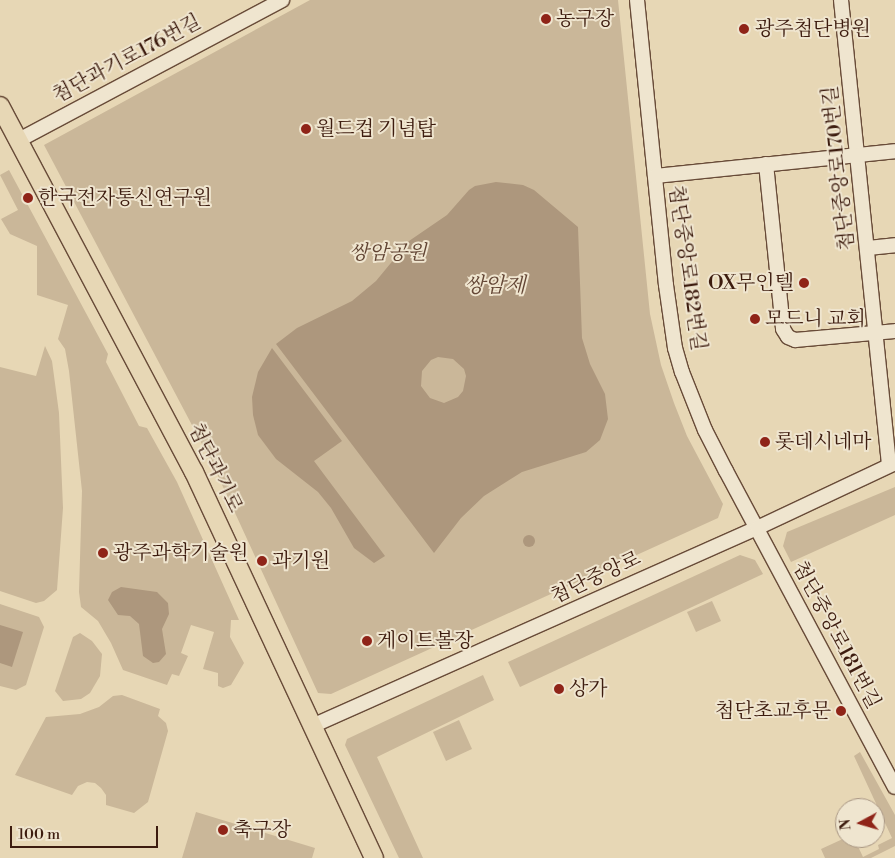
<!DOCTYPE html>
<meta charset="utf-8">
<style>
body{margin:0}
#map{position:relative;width:895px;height:858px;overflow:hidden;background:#e7d7b5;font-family:"Libre Bodoni","Noto Serif KR",serif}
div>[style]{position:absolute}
.green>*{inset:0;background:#cab799}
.water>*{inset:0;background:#ad977d}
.round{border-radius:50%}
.roads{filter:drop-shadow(1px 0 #684b38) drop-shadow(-1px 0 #684b38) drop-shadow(0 1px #684b38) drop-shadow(0 -1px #684b38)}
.minor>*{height:14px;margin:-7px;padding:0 7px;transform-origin:7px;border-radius:7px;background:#efe5cf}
.major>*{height:18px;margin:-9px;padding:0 9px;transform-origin:9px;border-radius:9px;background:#e7d7b5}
.dots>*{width:14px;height:14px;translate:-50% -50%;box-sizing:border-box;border:2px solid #efe5cf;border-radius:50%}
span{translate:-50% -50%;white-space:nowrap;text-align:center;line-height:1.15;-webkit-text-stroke:4px #efe5cf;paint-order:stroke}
.poi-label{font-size:20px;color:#3d1c0f}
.left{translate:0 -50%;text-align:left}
.right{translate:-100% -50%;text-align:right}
.street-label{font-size:20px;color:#3d1c0f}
.park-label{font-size:20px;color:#604332;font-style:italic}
.water-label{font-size:21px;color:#644736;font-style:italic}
.north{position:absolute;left:835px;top:798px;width:50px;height:50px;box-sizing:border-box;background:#efe5cf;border:1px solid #a89582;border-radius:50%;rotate:264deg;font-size:14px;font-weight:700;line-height:20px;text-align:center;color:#3d1c0f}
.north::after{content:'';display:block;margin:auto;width:18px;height:22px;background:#8f2418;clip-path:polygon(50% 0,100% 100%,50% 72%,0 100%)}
.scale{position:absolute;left:10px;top:826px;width:148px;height:22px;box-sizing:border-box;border:2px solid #3d1c0f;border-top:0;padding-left:6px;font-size:15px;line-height:18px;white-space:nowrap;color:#3d1c0f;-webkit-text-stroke:4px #efe5cf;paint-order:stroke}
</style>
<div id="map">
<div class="green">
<div style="clip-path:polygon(310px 0,618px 0,650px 314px,661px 365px,674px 403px,687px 436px,723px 504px,718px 518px,331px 694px,318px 693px,212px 463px,44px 145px)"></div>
<div style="clip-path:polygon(9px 170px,108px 354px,106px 362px,139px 426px,147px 428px,177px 482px,239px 620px,231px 620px,230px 637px,244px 663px,231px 685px,223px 688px,218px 686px,218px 673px,203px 669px,214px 632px,191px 625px,181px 653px,188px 656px,179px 676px,172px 674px,167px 685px,123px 670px,111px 643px,98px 621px,81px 607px,79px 592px,82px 491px,69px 371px,65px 349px,58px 339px,68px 305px,37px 295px,37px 246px,10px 234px,1px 219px,18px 210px,0 175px)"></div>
<div style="clip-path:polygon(45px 346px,52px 361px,59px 413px,63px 508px,57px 590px,44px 601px,36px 603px,0 591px,0 367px,36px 376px)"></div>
<div style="clip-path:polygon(895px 487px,895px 515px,791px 562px,783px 546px,787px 532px)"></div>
<div style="clip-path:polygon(740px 555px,755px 560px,763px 574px,520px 687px,508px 662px)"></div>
<div style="clip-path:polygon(712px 601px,721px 621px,696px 632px,687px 612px)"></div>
<div style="clip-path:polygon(0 604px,39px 617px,44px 627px,26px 685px,16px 690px,0 686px)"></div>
<div style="clip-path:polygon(80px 633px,92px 641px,102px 654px,100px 676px,90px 693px,81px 699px,63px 701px,55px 691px,73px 637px)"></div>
<div style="clip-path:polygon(483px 675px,494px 700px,377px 757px,423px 858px,399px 858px,345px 745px,347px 739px)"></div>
<div style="clip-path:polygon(122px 695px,160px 709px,158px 716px,166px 723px,168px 731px,148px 802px,134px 813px,106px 805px,106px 795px,101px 788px,95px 783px,87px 782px,78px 786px,72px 795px,15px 775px,46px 717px,80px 714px,99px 707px,113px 696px)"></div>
<div style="clip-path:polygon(459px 720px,472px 749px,446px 761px,433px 732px)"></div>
<div style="clip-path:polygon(860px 752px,895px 815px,895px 846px,871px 858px,825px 858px,821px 849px,845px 838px,854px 838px,863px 857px,879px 849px,878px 845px,892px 838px,854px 756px)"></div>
<div style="clip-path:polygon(196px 812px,315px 848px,312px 858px,182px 858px)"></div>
</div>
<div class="water">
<div style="clip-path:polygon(evenodd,496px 182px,523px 185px,534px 190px,578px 227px,582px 338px,590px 364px,605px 394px,608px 419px,600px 440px,586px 452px,522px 472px,484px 496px,461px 518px,434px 553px,276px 344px,297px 328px,352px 301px,376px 281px,409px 241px,447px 215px,469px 190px,475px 186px,496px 182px,438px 357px,453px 359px,464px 369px,466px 376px,463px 391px,458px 397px,444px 403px,430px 398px,421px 386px,422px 371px,431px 360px,438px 357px)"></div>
<div style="clip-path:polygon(272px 348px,342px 441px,314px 461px,385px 556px,374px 563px,354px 548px,331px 508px,318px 492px,276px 459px,258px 435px,253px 415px,252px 397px,258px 372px)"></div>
<div class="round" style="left:523px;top:535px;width:12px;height:12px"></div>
<div style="clip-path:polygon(121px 587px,157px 592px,168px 603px,169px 614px,162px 629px,166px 654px,159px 662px,153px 663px,143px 656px,139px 624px,130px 616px,118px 615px,108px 600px,112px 592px)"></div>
<div style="clip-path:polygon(0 625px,23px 632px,12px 667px,0 663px)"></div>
</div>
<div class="roads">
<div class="minor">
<div style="left:637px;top:0;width:286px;rotate:84.2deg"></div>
<div style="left:666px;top:285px;width:64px;rotate:81.9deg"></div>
<div style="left:675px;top:348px;width:25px;rotate:74deg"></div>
<div style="left:682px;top:372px;width:62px;rotate:68.4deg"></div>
<div style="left:705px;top:430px;width:46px;rotate:62.9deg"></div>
<div style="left:726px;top:471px;width:358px;rotate:61.9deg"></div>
<div style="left:841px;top:0;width:467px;rotate:84.1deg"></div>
<div style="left:19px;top:140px;width:298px;rotate:-28deg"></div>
<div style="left:766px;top:164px;width:166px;rotate:84.1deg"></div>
<div style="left:783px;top:329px;width:9px;rotate:58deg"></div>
<div style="left:788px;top:337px;width:8px;rotate:23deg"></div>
<div style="left:795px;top:340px;width:100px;rotate:-5.1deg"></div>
<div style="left:655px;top:176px;width:241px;rotate:-5.9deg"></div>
<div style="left:868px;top:248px;width:27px;rotate:-6deg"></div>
<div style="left:312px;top:726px;width:487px;rotate:-24deg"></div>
<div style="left:757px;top:528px;width:153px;rotate:-25.2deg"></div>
</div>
<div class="major">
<div style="left:0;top:106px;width:414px;rotate:62.1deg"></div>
<div style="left:194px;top:472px;width:426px;rotate:65deg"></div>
</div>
</div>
<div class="dots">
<div style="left:546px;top:19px;background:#8f2418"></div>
<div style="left:744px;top:29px;background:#8f2418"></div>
<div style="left:306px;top:129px;background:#8f2418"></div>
<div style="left:28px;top:198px;background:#8f2418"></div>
<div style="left:804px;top:283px;background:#8f2418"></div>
<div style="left:755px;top:319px;background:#8f2418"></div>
<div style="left:765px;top:442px;background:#8f2418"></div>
<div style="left:103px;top:553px;background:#8f2418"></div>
<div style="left:262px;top:561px;background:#8f2418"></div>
<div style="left:367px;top:641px;background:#8f2418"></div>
<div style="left:559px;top:689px;background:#8f2418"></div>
<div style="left:841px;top:711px;background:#8f2418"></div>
<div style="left:223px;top:830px;background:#8f2418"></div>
</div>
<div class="poi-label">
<span class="left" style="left:556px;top:19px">농구장</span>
<span class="left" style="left:755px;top:29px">광주첨단병원</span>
<span class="left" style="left:316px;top:129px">월드컵 기념탑</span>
<span class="left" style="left:38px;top:198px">한국전자통신연구원</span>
<span class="right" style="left:794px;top:283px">OX무인텔</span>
<span class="left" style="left:765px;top:319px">모드니 교회</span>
<span class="left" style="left:775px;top:442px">롯데시네마</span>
<span class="left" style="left:113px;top:553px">광주과학기술원</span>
<span class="left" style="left:272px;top:561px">과기원</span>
<span class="left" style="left:377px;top:641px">게이트볼장</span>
<span class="left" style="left:569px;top:689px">상가</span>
<span class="right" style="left:831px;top:711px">첨단초교후문</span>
<span class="left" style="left:233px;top:830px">축구장</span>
</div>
<div class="street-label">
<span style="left:127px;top:59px;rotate:-28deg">첨단과기로176번길</span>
<span style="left:839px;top:168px;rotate:-96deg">첨단중앙로170번길</span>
<span style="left:687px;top:268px;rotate:82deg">첨단중앙로182번길</span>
<span style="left:215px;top:468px;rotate:64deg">첨단과기로</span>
<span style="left:596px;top:578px;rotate:-25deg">첨단중앙로</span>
<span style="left:836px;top:635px;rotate:62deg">첨단중앙로181번길</span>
</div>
<div class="park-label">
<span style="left:388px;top:253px">쌍암공원</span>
</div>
<div class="water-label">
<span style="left:495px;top:286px">쌍암제</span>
</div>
<div class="north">N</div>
<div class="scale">100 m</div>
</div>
